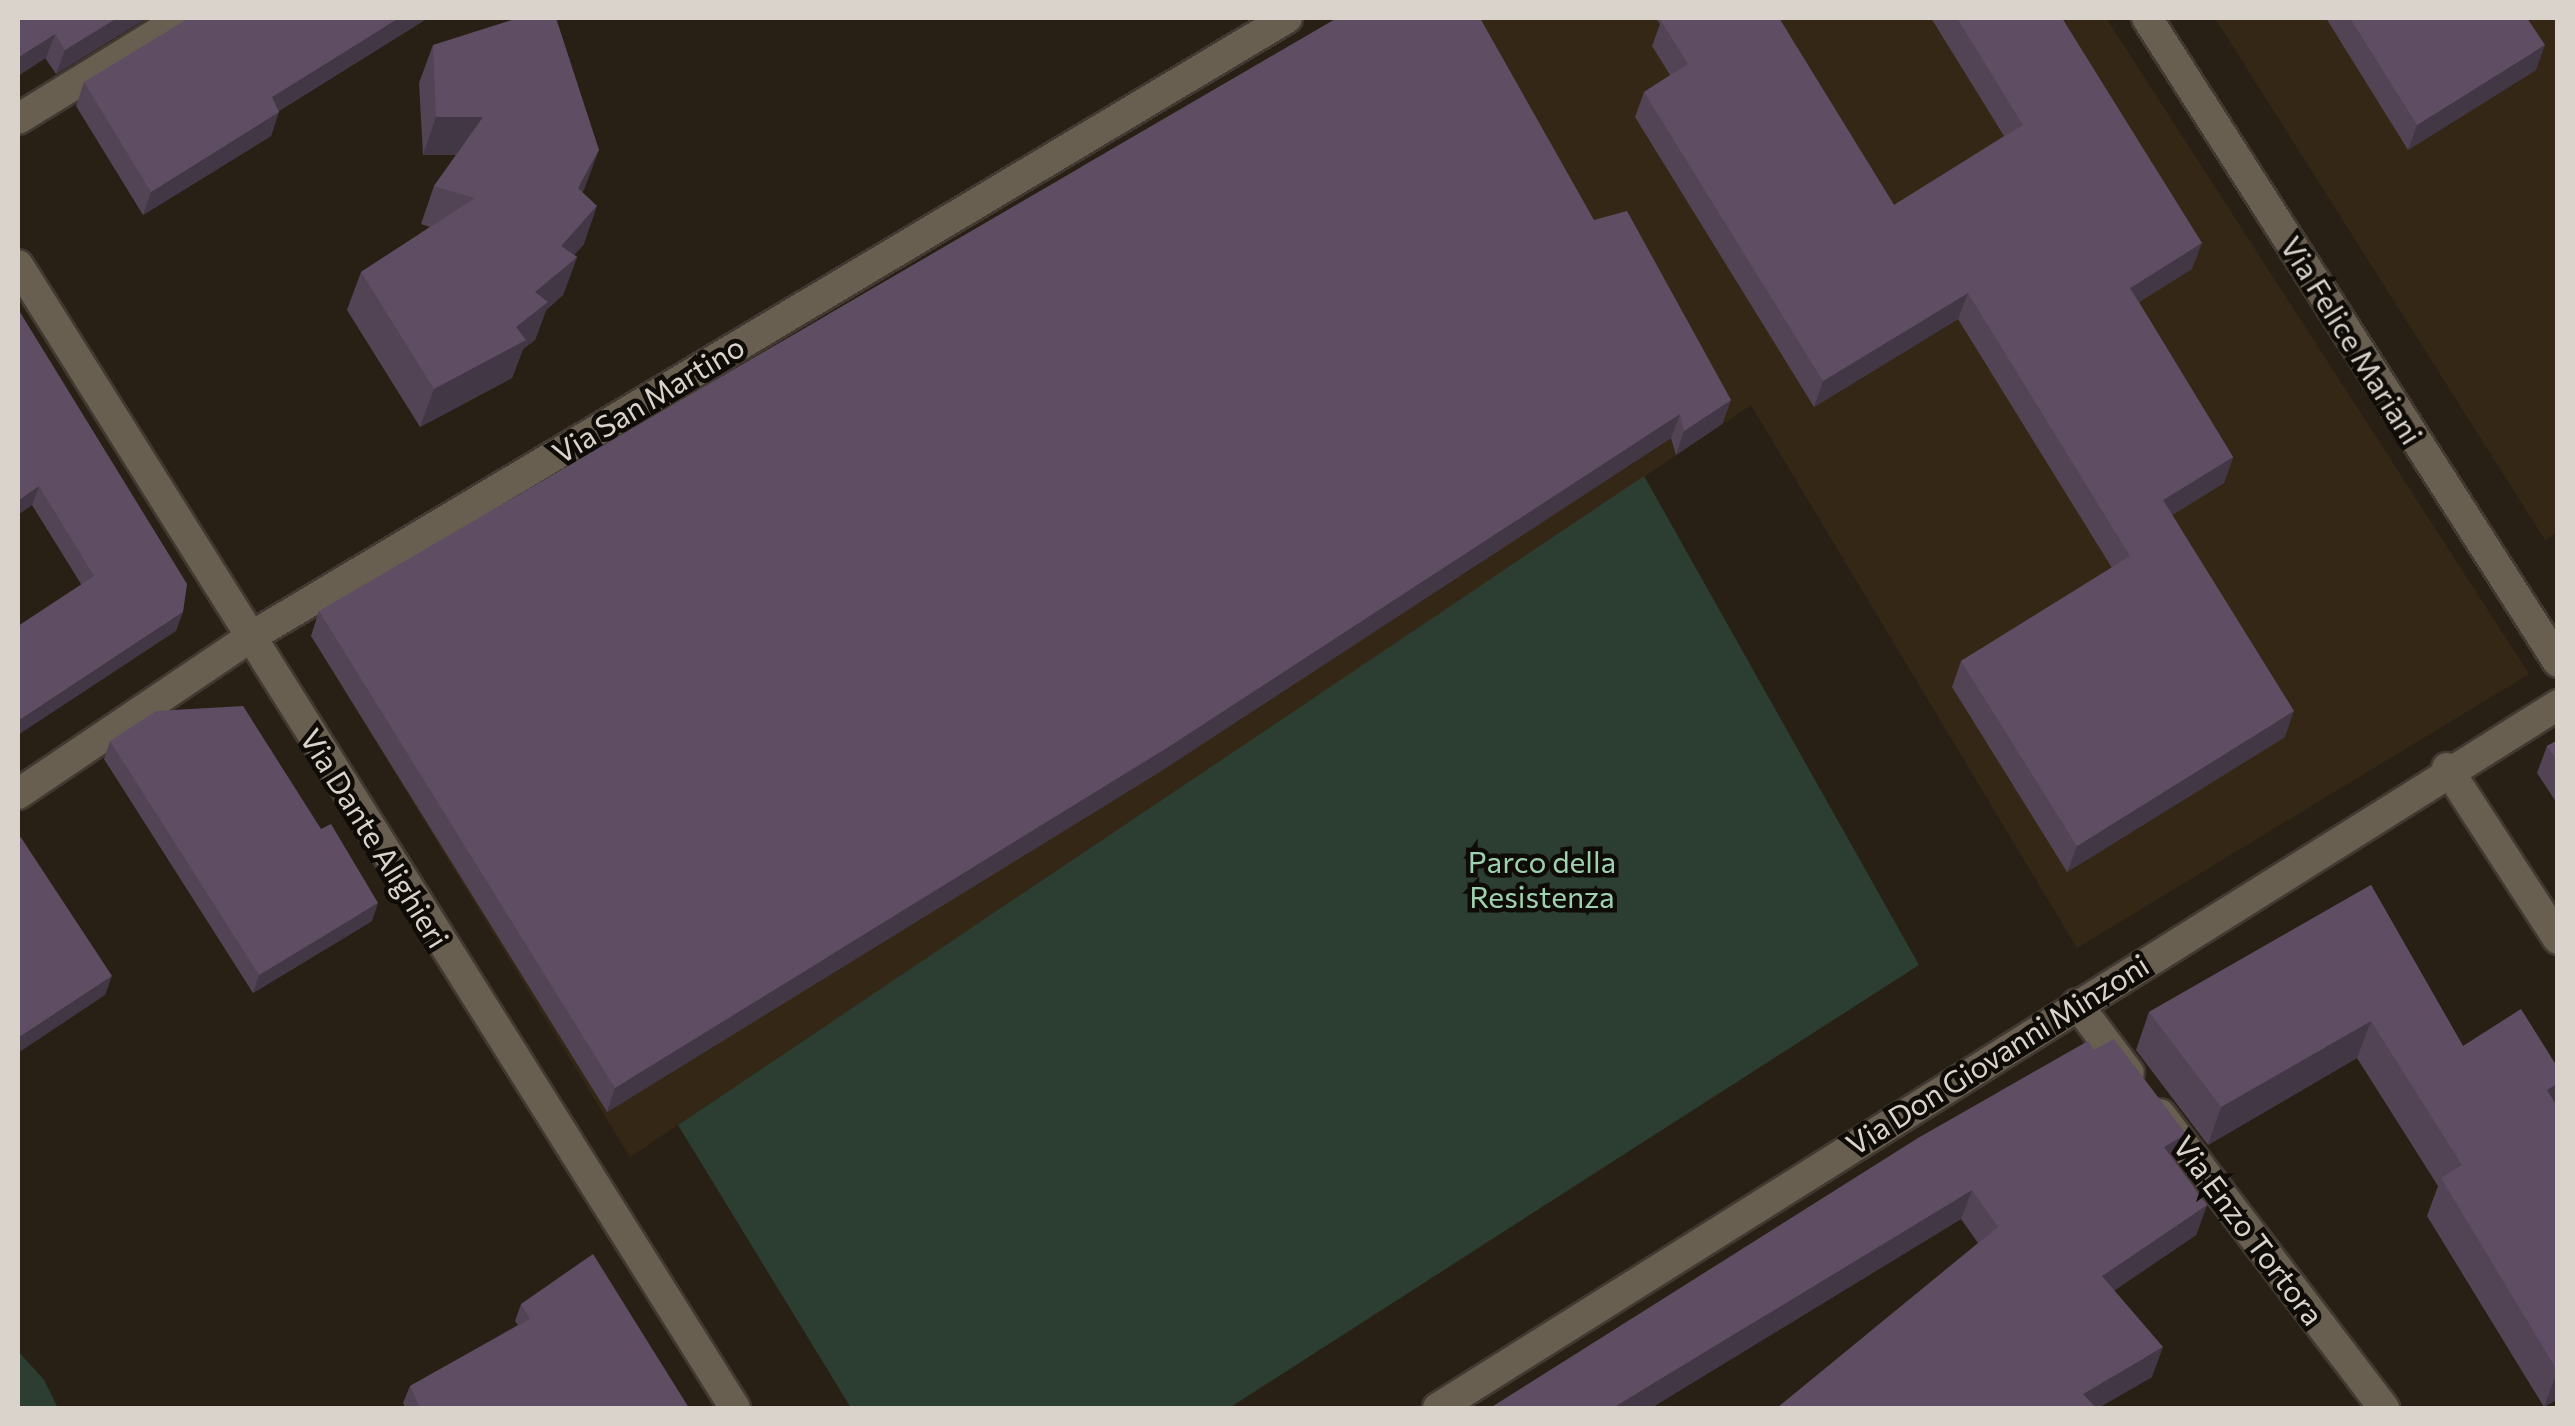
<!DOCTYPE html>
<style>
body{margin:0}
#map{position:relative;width:2575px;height:1426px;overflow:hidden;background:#292015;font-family:Commissioner,sans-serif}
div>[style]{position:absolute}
.built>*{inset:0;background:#342716}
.green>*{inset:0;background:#2c3e32}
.roads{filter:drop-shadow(2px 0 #423a32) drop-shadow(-2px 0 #423a32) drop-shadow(0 2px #423a32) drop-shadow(0 -2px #423a32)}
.minor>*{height:30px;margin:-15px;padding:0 15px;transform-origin:15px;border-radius:15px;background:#695f51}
.wall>*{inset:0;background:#524355}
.shaded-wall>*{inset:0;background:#423745}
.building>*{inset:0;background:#5f4e63}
span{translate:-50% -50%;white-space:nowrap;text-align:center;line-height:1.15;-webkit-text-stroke:9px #0f0b06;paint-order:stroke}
.street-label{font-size:30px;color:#d9d3cc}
.park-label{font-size:30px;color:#9ed1af}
.frame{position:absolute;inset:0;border:20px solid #d9d3cc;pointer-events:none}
</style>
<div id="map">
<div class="built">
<div style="clip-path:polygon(1370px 18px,2106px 18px,2529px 674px,2077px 948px,1751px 405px,630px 1157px,311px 636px)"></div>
<div style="clip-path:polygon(2215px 18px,2557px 18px,2557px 533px,2545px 540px)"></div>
</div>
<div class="green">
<div style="clip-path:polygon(1644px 476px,1919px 965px,1229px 1408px,851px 1408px,678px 1125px)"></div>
<div style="clip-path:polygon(18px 1351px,44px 1380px,58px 1408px,18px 1408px)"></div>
</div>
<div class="roads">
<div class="minor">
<div style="left:2147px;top:18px;width:764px;rotate:57.45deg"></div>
<div style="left:18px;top:119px;width:193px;rotate:-31.6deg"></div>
<div style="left:18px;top:265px;width:1349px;rotate:57.9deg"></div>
<div style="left:2447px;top:768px;width:204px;rotate:57deg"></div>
<div style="left:18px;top:794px;width:279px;rotate:-34deg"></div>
<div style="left:249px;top:638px;width:1209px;rotate:-30.85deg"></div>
<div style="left:2077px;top:1004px;width:86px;rotate:53deg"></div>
<div style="left:2160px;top:1114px;width:370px;rotate:52.7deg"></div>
<div style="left:1438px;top:1408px;width:1322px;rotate:-32.12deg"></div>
</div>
</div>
<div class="wall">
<div style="clip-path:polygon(18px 18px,147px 18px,56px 74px)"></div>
<div style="clip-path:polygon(428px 18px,279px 111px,271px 136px,143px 215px,76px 106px,84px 82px)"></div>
<div style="clip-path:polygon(1656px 18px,1779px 18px,1894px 205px,2004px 136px,1931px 18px,2062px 18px,2192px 269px,2139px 302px,2233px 457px,2224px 483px,2172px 515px,2285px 737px,2067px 872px,1952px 687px,1961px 661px,2112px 568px,1958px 319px,1814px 407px,1635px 117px,1644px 92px,1670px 75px,1652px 46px,1660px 24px)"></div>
<div style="clip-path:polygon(2326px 18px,2527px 18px,2536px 70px,2408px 150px)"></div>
<div style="clip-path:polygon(433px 45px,585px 187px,582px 193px,584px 244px,574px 255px,577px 257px,563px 295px,546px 310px,535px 340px,523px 349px,512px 378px,420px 427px,347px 310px,361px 272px,430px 227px,421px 224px,434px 186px,456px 155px,423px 155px,419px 83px)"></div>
<div style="clip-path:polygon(1594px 220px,1731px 400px,1722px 424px,1676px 455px,1671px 438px,1161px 771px,607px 1112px,311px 636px,319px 611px)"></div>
<div style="clip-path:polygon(18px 309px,176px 631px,81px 584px,32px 505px)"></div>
<div style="clip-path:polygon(2558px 740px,2558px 805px,2537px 773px,2547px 746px)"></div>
<div style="clip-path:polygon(110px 741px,372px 921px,253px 993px,104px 759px)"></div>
<div style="clip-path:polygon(2371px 885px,2463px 1046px,2558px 1068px,2558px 1098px,2555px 1104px,2558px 1399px,2544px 1407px,2427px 1216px,2438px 1186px,2357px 1058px,2208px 1145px,2136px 1050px,2149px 1012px)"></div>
<div style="clip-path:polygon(2094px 1050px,2186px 1134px,2175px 1162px,2207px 1205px,2196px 1235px,2114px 1290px,2152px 1377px,2098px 1408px,1777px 1408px,1978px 1243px,1961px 1219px,1651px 1408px)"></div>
<div style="clip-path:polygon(521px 1304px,689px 1408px,406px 1408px,403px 1403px,410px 1386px,518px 1325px,515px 1321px)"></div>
</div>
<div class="shaded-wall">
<div style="clip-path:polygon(117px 18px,147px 18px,56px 74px,65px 50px)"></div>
<div style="clip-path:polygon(399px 18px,428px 18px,264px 120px,272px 97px)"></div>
<div style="clip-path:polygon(55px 34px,46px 58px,18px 76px,18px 58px)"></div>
<div style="clip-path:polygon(2545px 45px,2536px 70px,2408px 150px,2417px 125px)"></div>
<div style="clip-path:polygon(279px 112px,271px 136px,143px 215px,151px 192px)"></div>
<div style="clip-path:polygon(436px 117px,483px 117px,469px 155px,423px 155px)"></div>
<div style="clip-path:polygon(599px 150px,585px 187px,564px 226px,578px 188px)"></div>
<div style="clip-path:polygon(597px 206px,584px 244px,555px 276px,577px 257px,563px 295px,546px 310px,535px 340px,523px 349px,512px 378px,420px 427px,434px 389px,516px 327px,561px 246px)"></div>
<div style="clip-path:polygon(2202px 243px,2192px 269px,2120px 313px,2130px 288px)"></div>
<div style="clip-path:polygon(1968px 293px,1958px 319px,1814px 407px,1823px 381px)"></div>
<div style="clip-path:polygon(1731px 400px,1722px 424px,1676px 455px,1684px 431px)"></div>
<div style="clip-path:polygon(1680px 414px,1671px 438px,1161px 771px,607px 1112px,615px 1088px)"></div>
<div style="clip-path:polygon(2233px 457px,2224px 483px,2154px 526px,2163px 500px)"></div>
<div style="clip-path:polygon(39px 486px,32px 505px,18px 515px,18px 501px)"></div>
<div style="clip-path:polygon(183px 612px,176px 631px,18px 735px,18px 721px)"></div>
<div style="clip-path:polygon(2294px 711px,2285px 737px,2067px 872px,2077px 846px)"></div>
<div style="clip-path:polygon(378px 903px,372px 921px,253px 993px,259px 975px)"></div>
<div style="clip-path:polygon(112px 976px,105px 995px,18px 1053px,18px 1038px)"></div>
<div style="clip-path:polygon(2371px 1021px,2357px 1058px,2208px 1145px,2221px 1107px)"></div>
<div style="clip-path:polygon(2558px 1083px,2558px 1098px,2551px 1117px,2547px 1090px)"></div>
<div style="clip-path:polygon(2186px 1134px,2175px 1164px,2164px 1147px)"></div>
<div style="clip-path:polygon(1972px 1190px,1961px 1219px,1651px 1408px,1613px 1408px)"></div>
<div style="clip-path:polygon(2207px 1205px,2196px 1235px,2092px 1306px,2102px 1276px)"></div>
<div style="clip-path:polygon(2163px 1347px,2152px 1377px,2098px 1408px,2078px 1408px,2083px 1394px)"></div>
<div style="clip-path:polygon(2558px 1370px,2558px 1399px,2544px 1407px)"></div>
</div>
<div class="building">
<div style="clip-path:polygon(18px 18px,117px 18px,65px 50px,55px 34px,18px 58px)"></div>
<div style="clip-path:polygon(189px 18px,399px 18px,272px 97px,279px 112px,151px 192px,84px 82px)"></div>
<div style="clip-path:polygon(518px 18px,556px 18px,599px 150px,578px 188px,597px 206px,561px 246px,577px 257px,535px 292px,548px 302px,516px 327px,526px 340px,434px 389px,361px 272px,475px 198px,434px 186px,483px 117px,436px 117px,433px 45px)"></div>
<div style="clip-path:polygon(1337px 18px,1480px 18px,1594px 220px,1627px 211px,1731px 400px,1684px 431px,1680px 414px,1170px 746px,615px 1088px,319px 611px)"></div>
<div style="clip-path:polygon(1667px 18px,1779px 18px,1894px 205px,2023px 125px,1957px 18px,2062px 18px,2202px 243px,2130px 288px,2233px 457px,2163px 500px,2294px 711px,2077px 846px,1961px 661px,2130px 556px,1968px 293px,1823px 381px,1644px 92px,1688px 64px,1661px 21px)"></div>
<div style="clip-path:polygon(2350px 18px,2527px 18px,2545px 45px,2417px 125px)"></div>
<div style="clip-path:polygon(18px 309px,187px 584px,183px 612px,18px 721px,18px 626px,94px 576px,39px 486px,18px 501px)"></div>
<div style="clip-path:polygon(243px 706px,321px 829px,331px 824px,378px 903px,259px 975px,110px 741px,156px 711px)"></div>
<div style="clip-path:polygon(2558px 740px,2558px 762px,2547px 746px)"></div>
<div style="clip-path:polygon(18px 833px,112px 976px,18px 1038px)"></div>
<div style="clip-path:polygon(2371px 885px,2463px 1046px,2521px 1009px,2558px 1068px,2558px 1083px,2547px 1090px,2558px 1108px,2557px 1370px,2441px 1178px,2462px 1165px,2371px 1021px,2221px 1107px,2149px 1012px)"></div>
<div style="clip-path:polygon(2114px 1039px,2186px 1134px,2164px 1147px,2207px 1205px,2102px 1276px,2163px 1347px,2083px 1394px,2096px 1408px,1777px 1408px,1998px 1227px,1972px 1190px,1613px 1408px,1490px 1408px,1918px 1138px,2088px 1041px,2094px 1050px)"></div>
<div style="clip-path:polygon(593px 1254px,689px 1408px,420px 1408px,410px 1386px,530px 1319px,521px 1304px)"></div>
</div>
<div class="street-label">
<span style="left:2352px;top:340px;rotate:58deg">Via Felice Mariani</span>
<span style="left:648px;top:399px;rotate:-31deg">Via San Martino</span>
<span style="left:375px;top:838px;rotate:58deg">Via Dante Alighieri</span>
<span style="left:1997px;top:1054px;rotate:-32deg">Via Don Giovanni Minzoni</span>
<span style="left:2249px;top:1230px;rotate:53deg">Via Enzo Tortora</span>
</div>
<div class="park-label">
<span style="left:1542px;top:878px">Parco della<br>Resistenza</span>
</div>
<div class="frame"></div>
</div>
